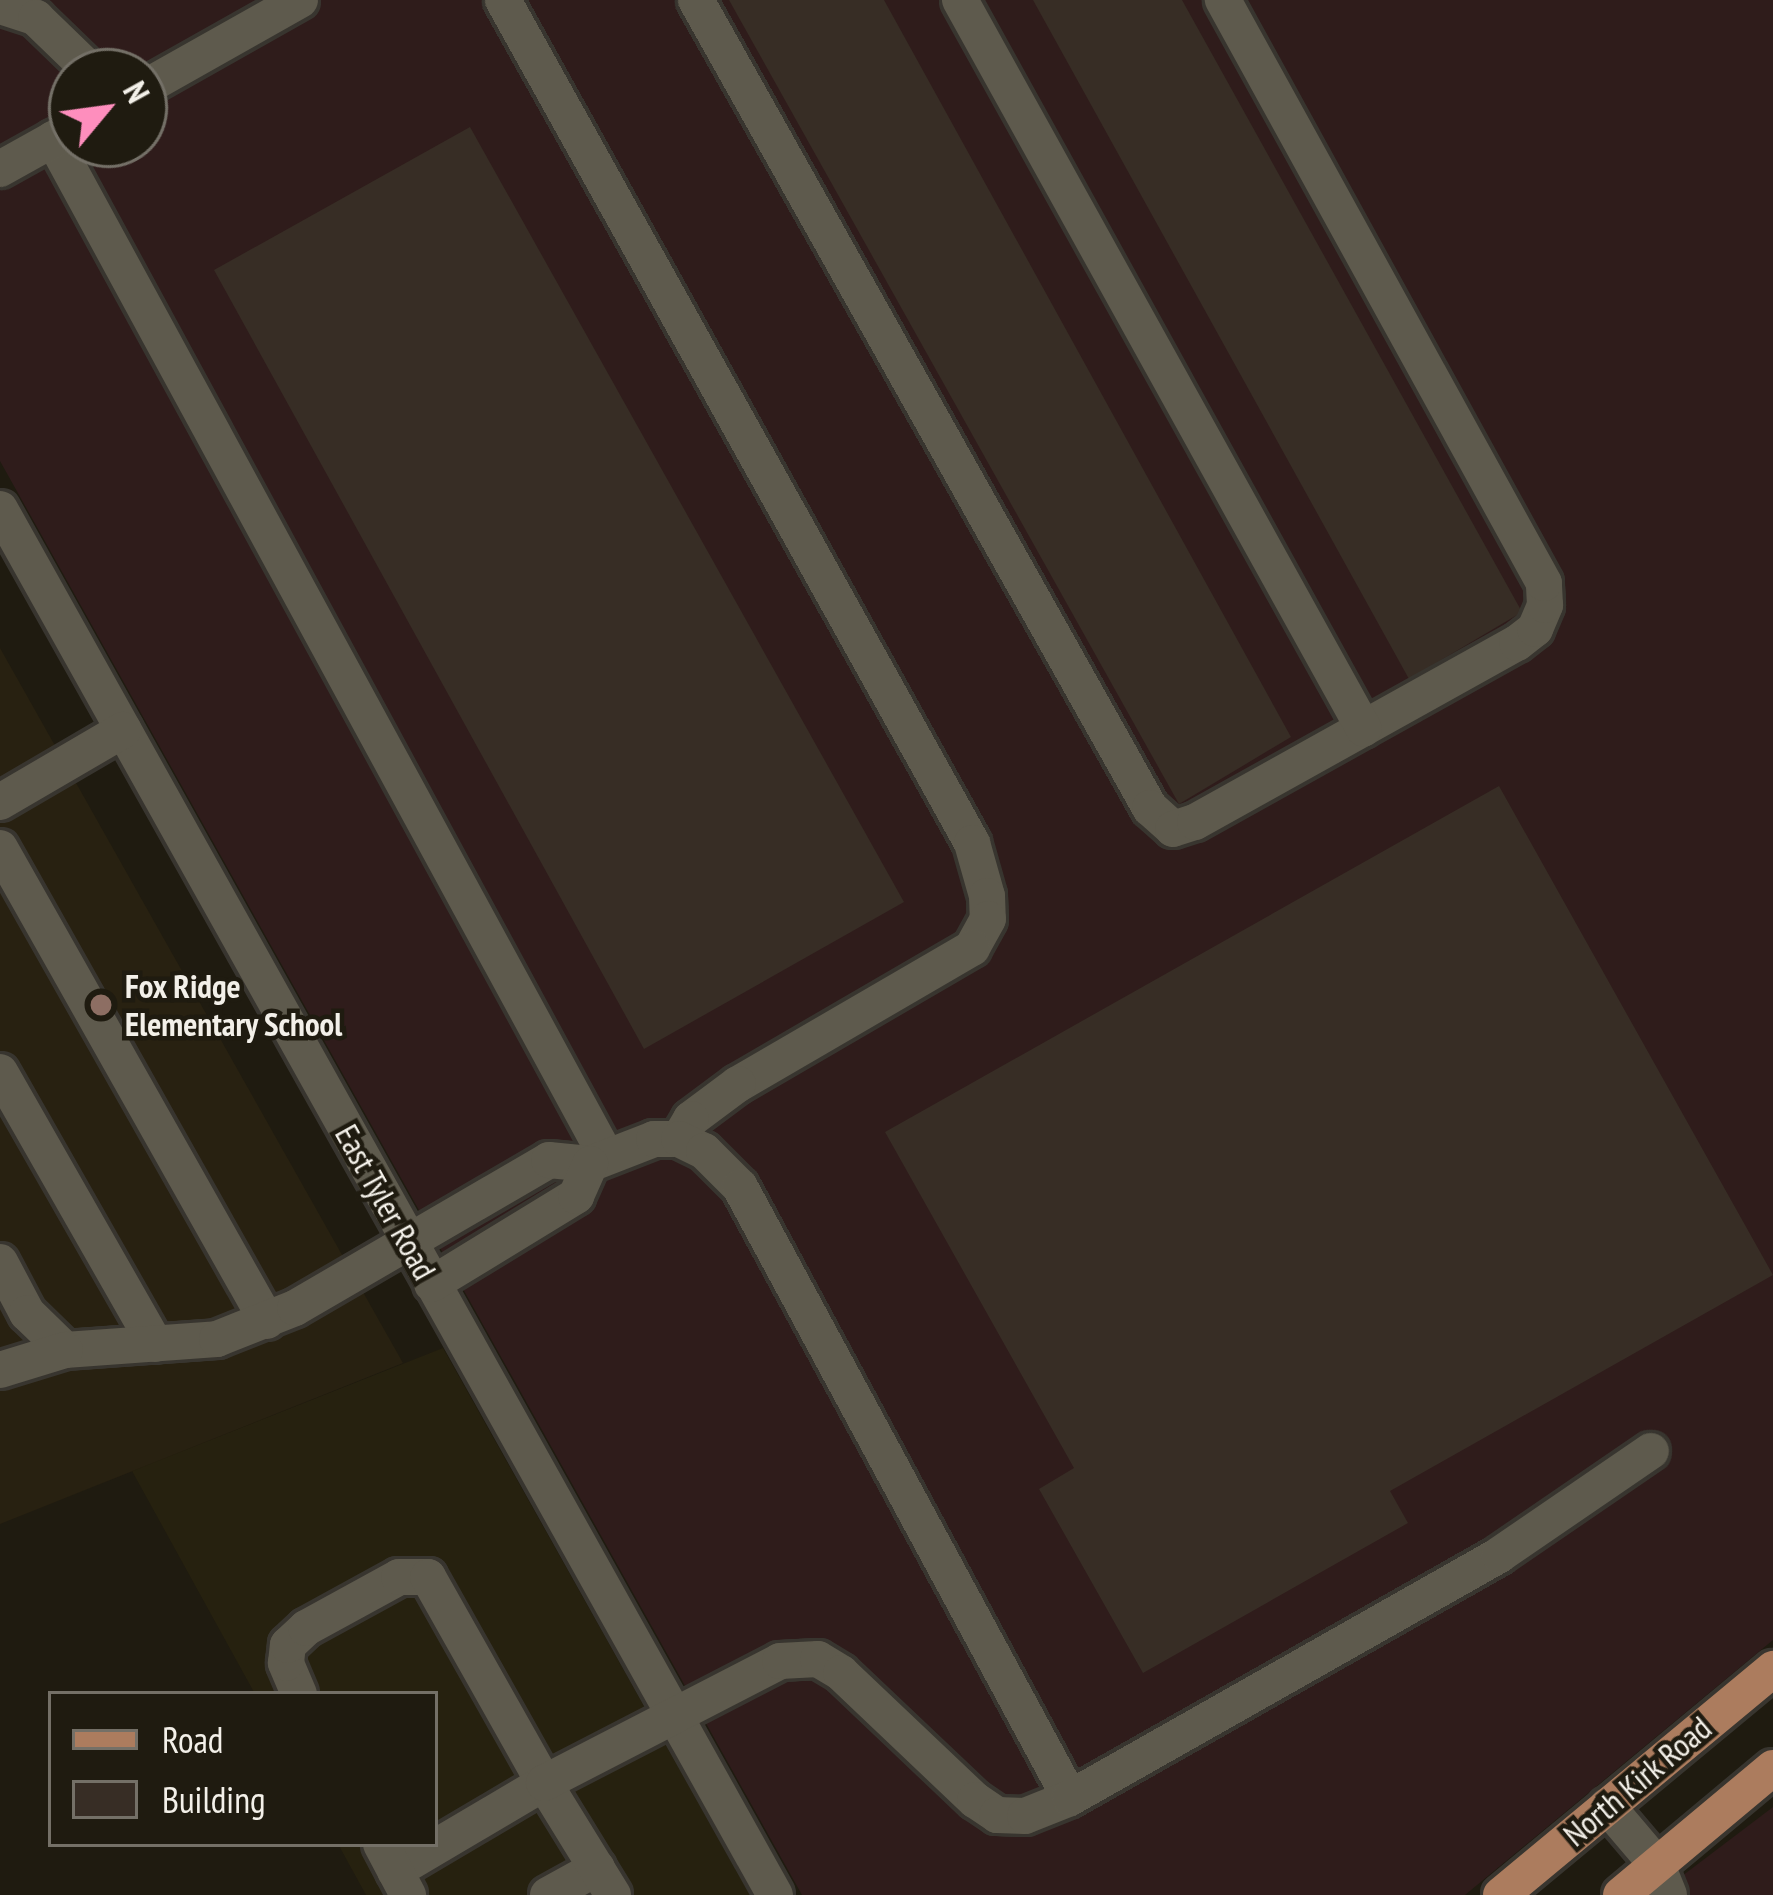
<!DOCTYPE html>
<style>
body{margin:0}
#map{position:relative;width:1773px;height:1895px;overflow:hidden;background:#1f1b10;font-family:"PT Sans Narrow",sans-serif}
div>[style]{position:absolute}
.built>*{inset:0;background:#26210f}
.industrial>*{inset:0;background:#2f1c1b}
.education>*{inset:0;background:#282111}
.building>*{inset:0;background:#372d25}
.roads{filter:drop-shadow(3px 0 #38352f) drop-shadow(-3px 0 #38352f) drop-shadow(0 3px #38352f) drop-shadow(0 -3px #38352f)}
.minor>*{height:36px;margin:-18px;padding:0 18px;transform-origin:18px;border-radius:18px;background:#5e5a4d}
.major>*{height:36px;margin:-18px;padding:0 18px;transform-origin:18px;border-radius:18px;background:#ac7c5e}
.dots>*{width:33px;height:33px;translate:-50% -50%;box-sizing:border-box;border:6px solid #1f1b10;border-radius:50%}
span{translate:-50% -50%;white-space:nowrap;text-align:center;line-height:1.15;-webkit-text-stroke:9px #1f1b10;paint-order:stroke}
.poi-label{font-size:33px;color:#f3f0e9;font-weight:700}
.left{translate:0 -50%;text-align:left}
.street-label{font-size:33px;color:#f3f0e9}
.legend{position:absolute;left:48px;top:1691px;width:390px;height:156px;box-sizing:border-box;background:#1f1b10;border:3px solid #747067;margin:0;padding:15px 21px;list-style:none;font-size:36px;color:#f3f0e9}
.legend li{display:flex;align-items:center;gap:24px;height:60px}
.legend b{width:60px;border:3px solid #747067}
.north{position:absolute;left:48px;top:48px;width:120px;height:120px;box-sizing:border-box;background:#1f1b10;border:3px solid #747067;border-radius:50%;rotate:61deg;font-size:33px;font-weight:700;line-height:48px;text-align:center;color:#f3f0e9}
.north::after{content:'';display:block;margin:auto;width:42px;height:54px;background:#fe8ebd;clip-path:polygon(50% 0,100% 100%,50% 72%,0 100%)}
</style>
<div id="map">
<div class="built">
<div style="clip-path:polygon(443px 1348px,750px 1895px,366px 1895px,338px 1844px,435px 1844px,435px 1694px,255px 1694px,132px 1471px)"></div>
</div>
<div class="industrial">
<div style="clip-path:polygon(evenodd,0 0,1773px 0,1773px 1640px,1465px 1895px,802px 1895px,0 461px,0 0,72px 72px,144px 72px,144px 144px,72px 144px,72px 72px)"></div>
<div style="clip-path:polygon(1773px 1807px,1773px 1895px,1689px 1895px,1682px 1876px)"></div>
</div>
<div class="education">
<div style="clip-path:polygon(0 648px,403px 1363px,0 1524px)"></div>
</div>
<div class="building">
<div style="clip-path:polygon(729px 0,884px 0,1291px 737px,1179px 804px)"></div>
<div style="clip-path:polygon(1033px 0,1182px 0,1522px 612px,1409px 679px)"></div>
<div style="clip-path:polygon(470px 127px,904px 902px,644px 1049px,214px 270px)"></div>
<div style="clip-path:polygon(1499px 786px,1773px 1275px,1390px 1491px,1408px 1523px,1143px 1673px,1039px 1489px,1074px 1468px,885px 1132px)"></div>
</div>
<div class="roads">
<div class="minor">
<div style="left:503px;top:0;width:965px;rotate:60.91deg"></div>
<div style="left:972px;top:843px;width:55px;rotate:74.2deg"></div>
<div style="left:987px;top:896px;width:23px;rotate:88deg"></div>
<div style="left:988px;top:919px;width:33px;rotate:119deg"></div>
<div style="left:972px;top:948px;width:271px;rotate:149.8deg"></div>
<div style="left:738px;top:1084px;width:59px;rotate:143.3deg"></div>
<div style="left:691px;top:1119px;width:23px;rotate:121deg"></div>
<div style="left:696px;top:0;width:927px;rotate:60.67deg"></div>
<div style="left:1150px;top:808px;width:31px;rotate:42deg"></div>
<div style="left:1173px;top:829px;width:23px;rotate:-18deg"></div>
<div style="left:1195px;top:822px;width:368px;rotate:-29.1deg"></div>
<div style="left:1517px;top:643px;width:23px;rotate:-38deg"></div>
<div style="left:1535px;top:629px;width:26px;rotate:-67deg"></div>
<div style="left:1545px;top:605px;width:22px;rotate:-93deg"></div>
<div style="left:1544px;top:583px;width:666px;rotate:-118.84deg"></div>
<div style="left:960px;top:0;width:833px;rotate:61.01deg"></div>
<div style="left:0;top:6px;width:38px;rotate:18deg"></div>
<div style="left:36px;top:18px;width:78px;rotate:44deg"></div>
<div style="left:144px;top:88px;width:179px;rotate:-29.4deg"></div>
<div style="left:53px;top:139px;width:1158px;rotate:61.46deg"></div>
<div style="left:0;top:169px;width:80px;rotate:-29.1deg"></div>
<div style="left:0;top:509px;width:1588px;rotate:60.79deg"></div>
<div style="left:0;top:802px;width:143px;rotate:-30.3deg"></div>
<div style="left:0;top:848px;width:543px;rotate:60.56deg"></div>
<div style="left:0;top:1072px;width:313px;rotate:60.3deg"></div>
<div style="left:0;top:1262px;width:58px;rotate:62.1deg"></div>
<div style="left:27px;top:1313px;width:53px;rotate:44.2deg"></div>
<div style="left:65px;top:1350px;width:152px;rotate:-4.1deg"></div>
<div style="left:217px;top:1339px;width:84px;rotate:-21.7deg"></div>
<div style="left:295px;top:1308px;width:294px;rotate:-30.2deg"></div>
<div style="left:549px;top:1160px;width:41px;rotate:5.6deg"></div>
<div style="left:590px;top:1164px;width:69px;rotate:-21.3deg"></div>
<div style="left:654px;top:1139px;width:25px"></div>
<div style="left:679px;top:1139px;width:28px;rotate:26deg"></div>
<div style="left:704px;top:1151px;width:51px;rotate:45deg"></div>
<div style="left:740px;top:1187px;width:694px;rotate:61.63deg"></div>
<div style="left:432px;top:1284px;width:169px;rotate:-31.4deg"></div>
<div style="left:576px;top:1196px;width:35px;rotate:-66deg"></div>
<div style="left:0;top:1370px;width:68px;rotate:-17.1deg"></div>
<div style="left:299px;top:1694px;width:34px;rotate:-113deg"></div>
<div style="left:286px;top:1663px;width:18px;rotate:-84deg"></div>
<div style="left:288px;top:1645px;width:25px;rotate:-43deg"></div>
<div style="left:306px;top:1628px;width:106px;rotate:-28.7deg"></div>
<div style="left:399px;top:1577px;width:29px"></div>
<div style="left:428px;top:1577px;width:236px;rotate:60.6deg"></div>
<div style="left:544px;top:1783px;width:173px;rotate:149.4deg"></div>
<div style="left:1607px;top:1806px;width:77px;rotate:49.7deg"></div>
<div style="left:1657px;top:1865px;width:32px;rotate:68deg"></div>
<div style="left:381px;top:1844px;width:58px;rotate:62.1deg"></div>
<div style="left:548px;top:1895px;width:56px;rotate:-28.9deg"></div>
<div style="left:613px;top:1895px;width:132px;rotate:-121.6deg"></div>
<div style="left:544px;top:1783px;width:266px;rotate:-27.3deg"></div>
<div style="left:780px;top:1661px;width:38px;rotate:-3deg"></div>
<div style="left:818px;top:1659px;width:27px;rotate:31deg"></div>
<div style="left:841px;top:1673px;width:185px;rotate:43.5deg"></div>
<div style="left:975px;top:1800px;width:27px;rotate:34deg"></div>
<div style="left:997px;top:1815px;width:28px;rotate:2deg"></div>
<div style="left:1025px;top:1816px;width:48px;rotate:-21.8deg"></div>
<div style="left:1070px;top:1798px;width:493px;rotate:-29.5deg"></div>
<div style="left:1499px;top:1555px;width:184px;rotate:-34.4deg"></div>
</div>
<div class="major">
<div style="left:1501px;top:1895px;width:354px;rotate:-39.7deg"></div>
<div style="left:1621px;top:1895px;width:198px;rotate:-39.9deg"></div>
</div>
</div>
<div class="dots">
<div style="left:101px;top:1005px;background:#8d6e63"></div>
</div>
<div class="poi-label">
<span class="left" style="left:125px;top:1005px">Fox Ridge<br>Elementary School</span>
</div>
<div class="street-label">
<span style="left:386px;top:1202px;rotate:61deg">East Tyler Road</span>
<span style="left:1637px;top:1781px;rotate:-40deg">North Kirk Road</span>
</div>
<ul class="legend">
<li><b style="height:15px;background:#ac7c5e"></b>Road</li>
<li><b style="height:33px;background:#372d25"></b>Building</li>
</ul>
<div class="north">N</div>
</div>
